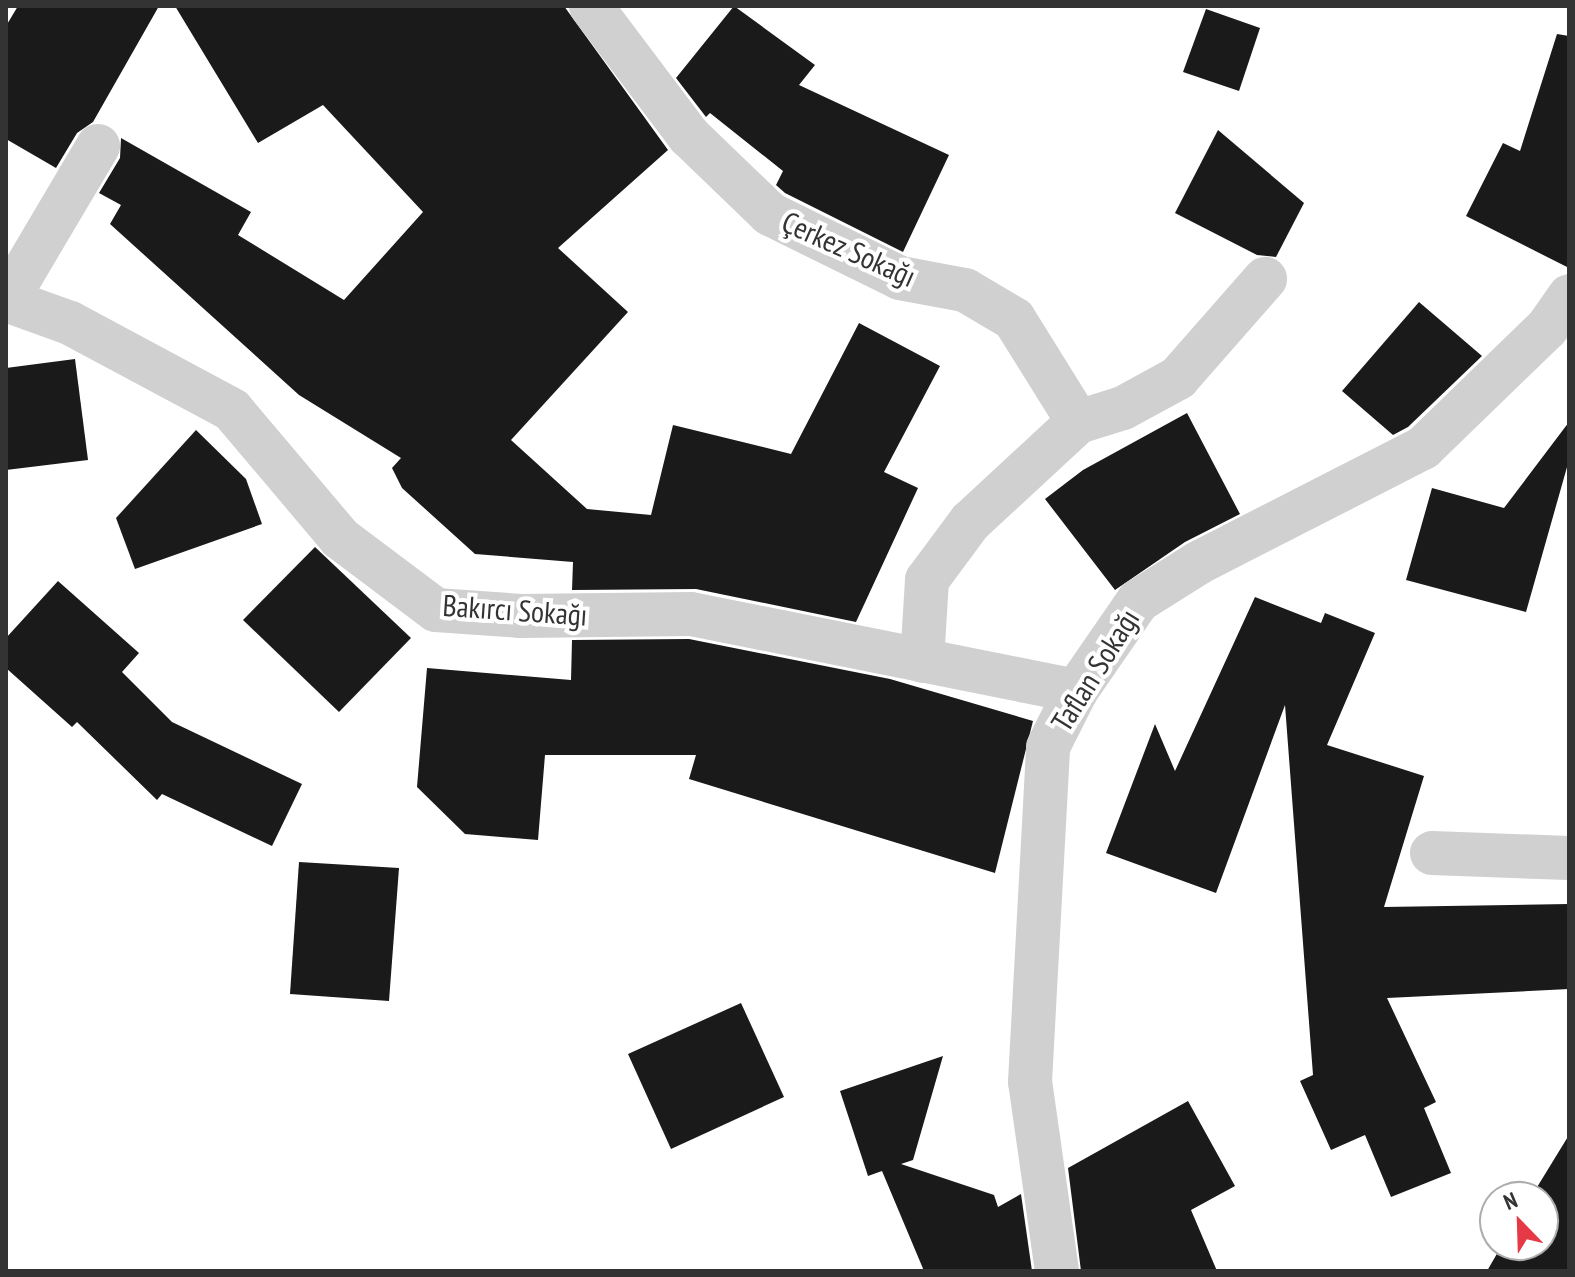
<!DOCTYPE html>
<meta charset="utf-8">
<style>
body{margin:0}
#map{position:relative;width:1575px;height:1277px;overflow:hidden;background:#fff;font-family:"PT Sans Narrow",sans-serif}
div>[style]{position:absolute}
.building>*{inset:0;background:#1a1a1a}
.minor>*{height:44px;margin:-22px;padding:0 22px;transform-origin:22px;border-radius:22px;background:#d0d0d0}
span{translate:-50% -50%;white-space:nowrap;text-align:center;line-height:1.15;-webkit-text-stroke:8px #fff;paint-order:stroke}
.street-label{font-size:30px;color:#333}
.frame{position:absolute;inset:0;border:8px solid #333;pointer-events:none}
.north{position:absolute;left:1479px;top:1181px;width:80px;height:80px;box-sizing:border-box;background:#fff;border:2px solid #adadad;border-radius:50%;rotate:337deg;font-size:22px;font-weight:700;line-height:32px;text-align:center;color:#333}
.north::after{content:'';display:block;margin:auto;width:28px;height:36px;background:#e63946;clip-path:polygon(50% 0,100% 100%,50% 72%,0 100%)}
</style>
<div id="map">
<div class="building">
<div style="clip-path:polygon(18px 6px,159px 6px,93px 122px,77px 133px,56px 168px,6px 139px,6px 26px)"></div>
<div style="clip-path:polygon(175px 6px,564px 6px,668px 150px,558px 248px,628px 312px,511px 440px,587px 509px,651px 515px,673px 425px,791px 454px,859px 323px,940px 366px,884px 472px,918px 488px,856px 622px,696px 589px,572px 590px,573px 562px,475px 554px,402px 488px,392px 468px,401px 458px,299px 395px,110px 224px,121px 205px,99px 193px,120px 158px,121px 138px,251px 212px,238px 235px,344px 300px,423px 212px,323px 105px,258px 143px)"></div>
<div style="clip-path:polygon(734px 6px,815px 65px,799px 85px,949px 155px,903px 252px,785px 193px,776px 185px,783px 171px,710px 113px,706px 117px,676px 78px)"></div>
<div style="clip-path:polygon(1206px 9px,1260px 28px,1239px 91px,1183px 72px)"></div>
<div style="clip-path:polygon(1557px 34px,1569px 36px,1569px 268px,1466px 216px,1503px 143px,1520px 151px)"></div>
<div style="clip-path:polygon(1218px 130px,1304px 203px,1276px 257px,1257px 255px,1175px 213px)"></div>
<div style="clip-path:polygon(1419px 302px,1482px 356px,1408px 427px,1393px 435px,1342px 391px)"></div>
<div style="clip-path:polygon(75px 359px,88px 460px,6px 470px,6px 368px)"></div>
<div style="clip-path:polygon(1187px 413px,1240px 514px,1185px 542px,1115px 590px,1045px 499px,1083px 470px)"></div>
<div style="clip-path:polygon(1569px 422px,1569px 460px,1526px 612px,1406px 580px,1432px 488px,1504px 508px)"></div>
<div style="clip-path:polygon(196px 430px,246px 479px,262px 524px,135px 569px,116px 518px)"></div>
<div style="clip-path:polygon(315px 547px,411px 638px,339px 712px,243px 620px)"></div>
<div style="clip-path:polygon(58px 581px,139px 653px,122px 672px,172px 722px,302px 784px,272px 846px,162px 794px,157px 800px,77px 722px,72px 727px,6px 668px,6px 638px)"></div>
<div style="clip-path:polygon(1255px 597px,1321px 623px,1325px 613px,1375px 633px,1327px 745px,1424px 776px,1384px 907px,1569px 904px,1569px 989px,1387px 998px,1436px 1102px,1424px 1108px,1451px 1173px,1391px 1197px,1365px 1135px,1331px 1150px,1300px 1081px,1313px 1075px,1285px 705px,1216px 893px,1106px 853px,1155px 724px,1175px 771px)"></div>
<div style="clip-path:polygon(689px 639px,890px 679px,1033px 721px,995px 873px,689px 779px,696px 755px,545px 755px,538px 840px,465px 834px,417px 787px,427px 668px,571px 680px,572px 640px)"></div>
<div style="clip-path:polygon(299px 862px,399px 868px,389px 1001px,290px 994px)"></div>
<div style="clip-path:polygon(741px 1003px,784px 1097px,671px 1149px,628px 1054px)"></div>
<div style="clip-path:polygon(943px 1056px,913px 1160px,901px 1164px,994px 1195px,998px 1207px,1021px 1194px,1032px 1271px,924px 1271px,882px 1171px,868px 1176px,840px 1091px)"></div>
<div style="clip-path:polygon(1188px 1101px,1235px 1186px,1191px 1210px,1217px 1271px,1081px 1271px,1068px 1168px)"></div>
<div style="clip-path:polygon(1569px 1135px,1569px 1271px,1487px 1271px,1502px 1245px,1543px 1245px,1543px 1197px,1531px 1197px)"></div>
</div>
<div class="minor">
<div style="left:591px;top:6px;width:163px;rotate:53deg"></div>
<div style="left:689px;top:136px;width:112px;rotate:43.9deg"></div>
<div style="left:770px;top:214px;width:145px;rotate:26.2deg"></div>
<div style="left:900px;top:278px;width:66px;rotate:10.5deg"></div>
<div style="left:965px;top:290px;width:57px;rotate:30.6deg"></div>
<div style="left:1014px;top:319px;width:121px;rotate:58.1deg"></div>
<div style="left:1078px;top:422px;width:147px;rotate:137.2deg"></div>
<div style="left:970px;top:522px;width:72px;rotate:126.6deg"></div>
<div style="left:927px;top:580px;width:81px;rotate:93.5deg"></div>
<div style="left:6px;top:300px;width:68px;rotate:19.8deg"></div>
<div style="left:70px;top:323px;width:184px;rotate:28.2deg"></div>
<div style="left:232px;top:410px;width:167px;rotate:49.8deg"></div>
<div style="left:340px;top:538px;width:120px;rotate:36.9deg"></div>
<div style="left:436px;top:610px;width:85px;rotate:4deg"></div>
<div style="left:521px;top:616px;width:170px;rotate:-0.7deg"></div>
<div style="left:691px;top:614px;width:393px;rotate:11.3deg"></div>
<div style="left:7px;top:300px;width:179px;rotate:-59.4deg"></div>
<div style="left:1078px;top:422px;width:47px;rotate:-17.3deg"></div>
<div style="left:1123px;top:408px;width:63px;rotate:-28.6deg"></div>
<div style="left:1178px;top:378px;width:132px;rotate:-48.7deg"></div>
<div style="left:1432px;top:853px;width:137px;rotate:2.1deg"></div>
<div style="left:1057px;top:1271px;width:191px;rotate:-98.1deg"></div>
<div style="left:1030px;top:1082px;width:335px;rotate:-86.9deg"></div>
<div style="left:1048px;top:747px;width:63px;rotate:-63.4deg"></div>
<div style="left:1076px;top:691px;width:109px;rotate:-55.4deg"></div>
<div style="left:1138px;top:601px;width:71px;rotate:-32.3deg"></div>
<div style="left:1198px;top:563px;width:253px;rotate:-27.1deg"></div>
<div style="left:1423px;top:448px;width:173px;rotate:-44.1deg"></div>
<div style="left:1547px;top:328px;width:39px;rotate:-55deg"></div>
</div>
<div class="street-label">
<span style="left:849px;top:249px;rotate:24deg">Çerkez Sokağı</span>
<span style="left:515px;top:610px;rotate:4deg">Bakırcı Sokağı</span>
<span style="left:1095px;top:670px;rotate:-58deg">Taflan Sokağı</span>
</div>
<div class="frame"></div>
<div class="north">N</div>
</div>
